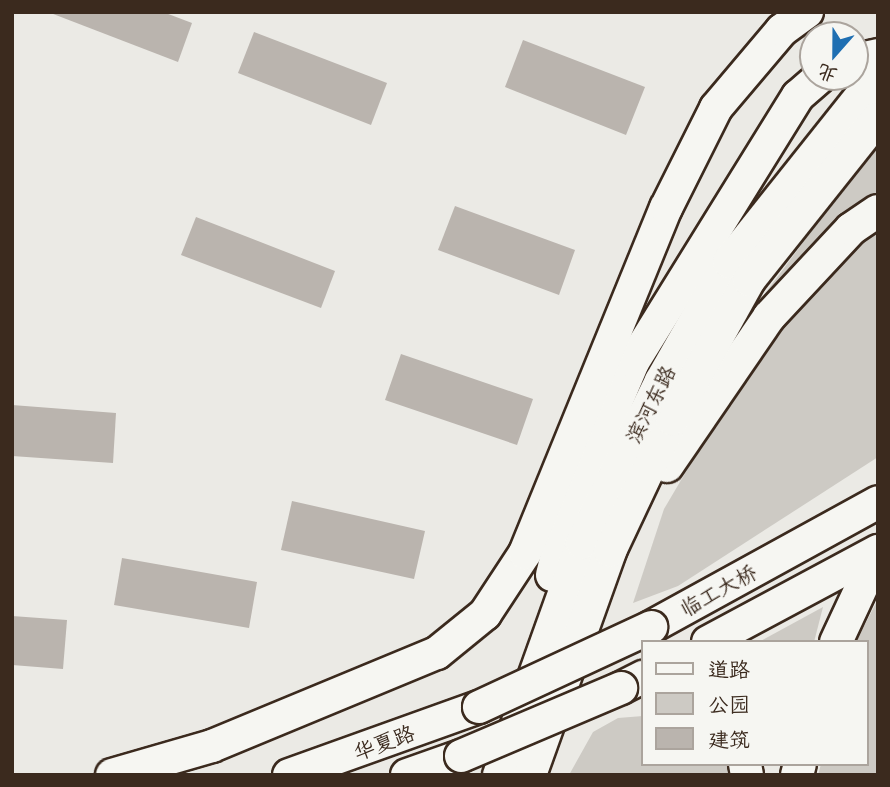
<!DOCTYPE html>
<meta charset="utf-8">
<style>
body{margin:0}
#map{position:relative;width:890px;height:787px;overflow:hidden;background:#ebeae5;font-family:Mali,"LXGW WenKai TC",sans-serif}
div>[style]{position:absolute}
.green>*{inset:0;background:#cdcac4}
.building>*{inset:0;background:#bab4ae}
.roads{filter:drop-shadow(2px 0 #3b2a1e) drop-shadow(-2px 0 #3b2a1e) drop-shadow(0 2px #3b2a1e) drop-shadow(0 -2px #3b2a1e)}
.primary>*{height:32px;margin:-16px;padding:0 16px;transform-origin:16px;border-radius:16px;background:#f6f6f2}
.bridges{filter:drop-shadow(2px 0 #3b2a1e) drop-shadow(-2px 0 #3b2a1e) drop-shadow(0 2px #3b2a1e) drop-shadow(0 -2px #3b2a1e)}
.primary-bridge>*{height:32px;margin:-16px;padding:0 16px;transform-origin:16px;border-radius:16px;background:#f6f6f2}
span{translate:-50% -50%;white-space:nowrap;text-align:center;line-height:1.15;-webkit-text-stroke:6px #f6f6f2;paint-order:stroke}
.street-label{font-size:21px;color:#3b2a1e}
.frame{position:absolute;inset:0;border:14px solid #3b2a1e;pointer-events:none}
.legend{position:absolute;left:641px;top:640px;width:228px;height:126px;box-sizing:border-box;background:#f6f6f2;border:2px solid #aba49d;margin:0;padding:9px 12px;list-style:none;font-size:21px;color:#3b2a1e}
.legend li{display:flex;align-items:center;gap:14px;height:35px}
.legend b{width:35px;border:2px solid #aba49d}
.north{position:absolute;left:799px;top:21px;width:70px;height:70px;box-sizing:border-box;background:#f6f6f2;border:2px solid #aba49d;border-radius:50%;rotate:201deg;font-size:19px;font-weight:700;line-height:28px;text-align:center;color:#3b2a1e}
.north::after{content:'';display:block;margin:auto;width:24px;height:32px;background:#1f6fb2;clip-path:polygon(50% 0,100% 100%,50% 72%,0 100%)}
</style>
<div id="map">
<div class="green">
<div style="clip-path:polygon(878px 145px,878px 194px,755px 307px,837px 197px)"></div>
<div style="clip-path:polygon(878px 228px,878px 457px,678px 586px,633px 603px,664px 509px,736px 387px,792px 313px)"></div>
<div style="clip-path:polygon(878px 599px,878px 775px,818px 775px,821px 764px,867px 764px,867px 642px,856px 642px)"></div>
<div style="clip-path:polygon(823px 607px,814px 642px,759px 642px)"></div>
<div style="clip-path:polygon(643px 716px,643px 764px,729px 764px,733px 775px,569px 775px,593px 732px,618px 718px)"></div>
</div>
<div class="building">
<div style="clip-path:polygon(48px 12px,163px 12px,192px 23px,178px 62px)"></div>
<div style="clip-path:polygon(254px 32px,387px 83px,371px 125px,238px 73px)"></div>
<div style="clip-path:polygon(523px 40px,645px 87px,626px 135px,505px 87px)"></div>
<div style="clip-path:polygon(455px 206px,575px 250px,559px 295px,438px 250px)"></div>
<div style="clip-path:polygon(196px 217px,335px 271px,321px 308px,181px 255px)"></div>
<div style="clip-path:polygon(401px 354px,533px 399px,517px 445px,385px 400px)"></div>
<div style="clip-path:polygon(12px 405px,116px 413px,113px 463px,12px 456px)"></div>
<div style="clip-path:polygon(292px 501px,425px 531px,414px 579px,281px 550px)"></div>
<div style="clip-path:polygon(122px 558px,257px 582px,249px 628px,114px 605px)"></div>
<div style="clip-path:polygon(12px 616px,67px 620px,63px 669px,12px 665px)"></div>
</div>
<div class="roads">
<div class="primary">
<div style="left:855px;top:60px;width:24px;rotate:-12deg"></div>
<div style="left:667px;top:466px;width:181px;rotate:-55.6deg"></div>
<div style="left:769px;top:317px;width:120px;rotate:-47deg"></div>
<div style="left:851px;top:229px;width:32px;rotate:-34deg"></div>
<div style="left:552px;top:575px;width:57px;rotate:-75.7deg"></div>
<div style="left:566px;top:520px;width:172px;rotate:-67deg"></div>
<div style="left:633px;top:362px;width:313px;rotate:-58.2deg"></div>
<div style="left:798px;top:96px;width:29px;rotate:-41deg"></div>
<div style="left:651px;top:627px;width:259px;rotate:-28.8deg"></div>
<div style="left:708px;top:642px;width:193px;rotate:-28.2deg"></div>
<div style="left:836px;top:642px;width:99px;rotate:-65deg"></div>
<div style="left:621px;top:688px;width:25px;rotate:-27deg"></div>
<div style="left:745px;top:764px;width:11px;rotate:80deg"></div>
<div style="left:112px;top:775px;width:104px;rotate:-16.2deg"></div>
<div style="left:212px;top:746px;width:243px;rotate:-22.5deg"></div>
<div style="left:437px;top:653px;width:62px;rotate:-39.1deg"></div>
<div style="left:485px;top:614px;width:73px;rotate:-56.7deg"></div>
<div style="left:525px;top:553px;width:373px;rotate:-67.8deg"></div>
<div style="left:666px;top:208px;width:112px;rotate:-63.4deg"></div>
<div style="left:716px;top:108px;width:102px;rotate:-49.8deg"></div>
<div style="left:782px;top:30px;width:31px;rotate:-36deg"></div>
<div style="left:289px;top:775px;width:202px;rotate:-19.7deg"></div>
<div style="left:407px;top:775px;width:57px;rotate:-19.4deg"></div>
<div style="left:499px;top:775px;width:246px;rotate:-70.3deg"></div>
<div style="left:582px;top:543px;width:180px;rotate:-64deg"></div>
<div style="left:661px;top:381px;width:137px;rotate:-60.3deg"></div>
<div style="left:729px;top:262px;width:239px;rotate:-51.5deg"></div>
<div style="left:530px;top:775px;width:238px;rotate:-70.3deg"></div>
<div style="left:610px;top:551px;width:146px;rotate:-64.8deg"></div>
<div style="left:672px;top:419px;width:159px;rotate:-61deg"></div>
<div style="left:749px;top:280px;width:207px;rotate:-51.5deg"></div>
<div style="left:797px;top:775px;width:11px;rotate:-75deg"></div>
</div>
</div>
<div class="bridges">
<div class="primary-bridge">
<div style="left:479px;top:707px;width:190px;rotate:-24.9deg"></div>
<div style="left:461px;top:756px;width:174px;rotate:-23deg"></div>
</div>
</div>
<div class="street-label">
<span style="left:650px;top:404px;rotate:-63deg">滨河东路</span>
<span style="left:718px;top:590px;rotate:-29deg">临工大桥</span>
<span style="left:384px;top:742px;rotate:-20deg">华夏路</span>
</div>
<div class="frame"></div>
<ul class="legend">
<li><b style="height:9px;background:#f6f6f2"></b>道路</li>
<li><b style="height:19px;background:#cdcac4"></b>公园</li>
<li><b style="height:19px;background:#bab4ae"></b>建筑</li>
</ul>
<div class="north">北</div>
</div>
